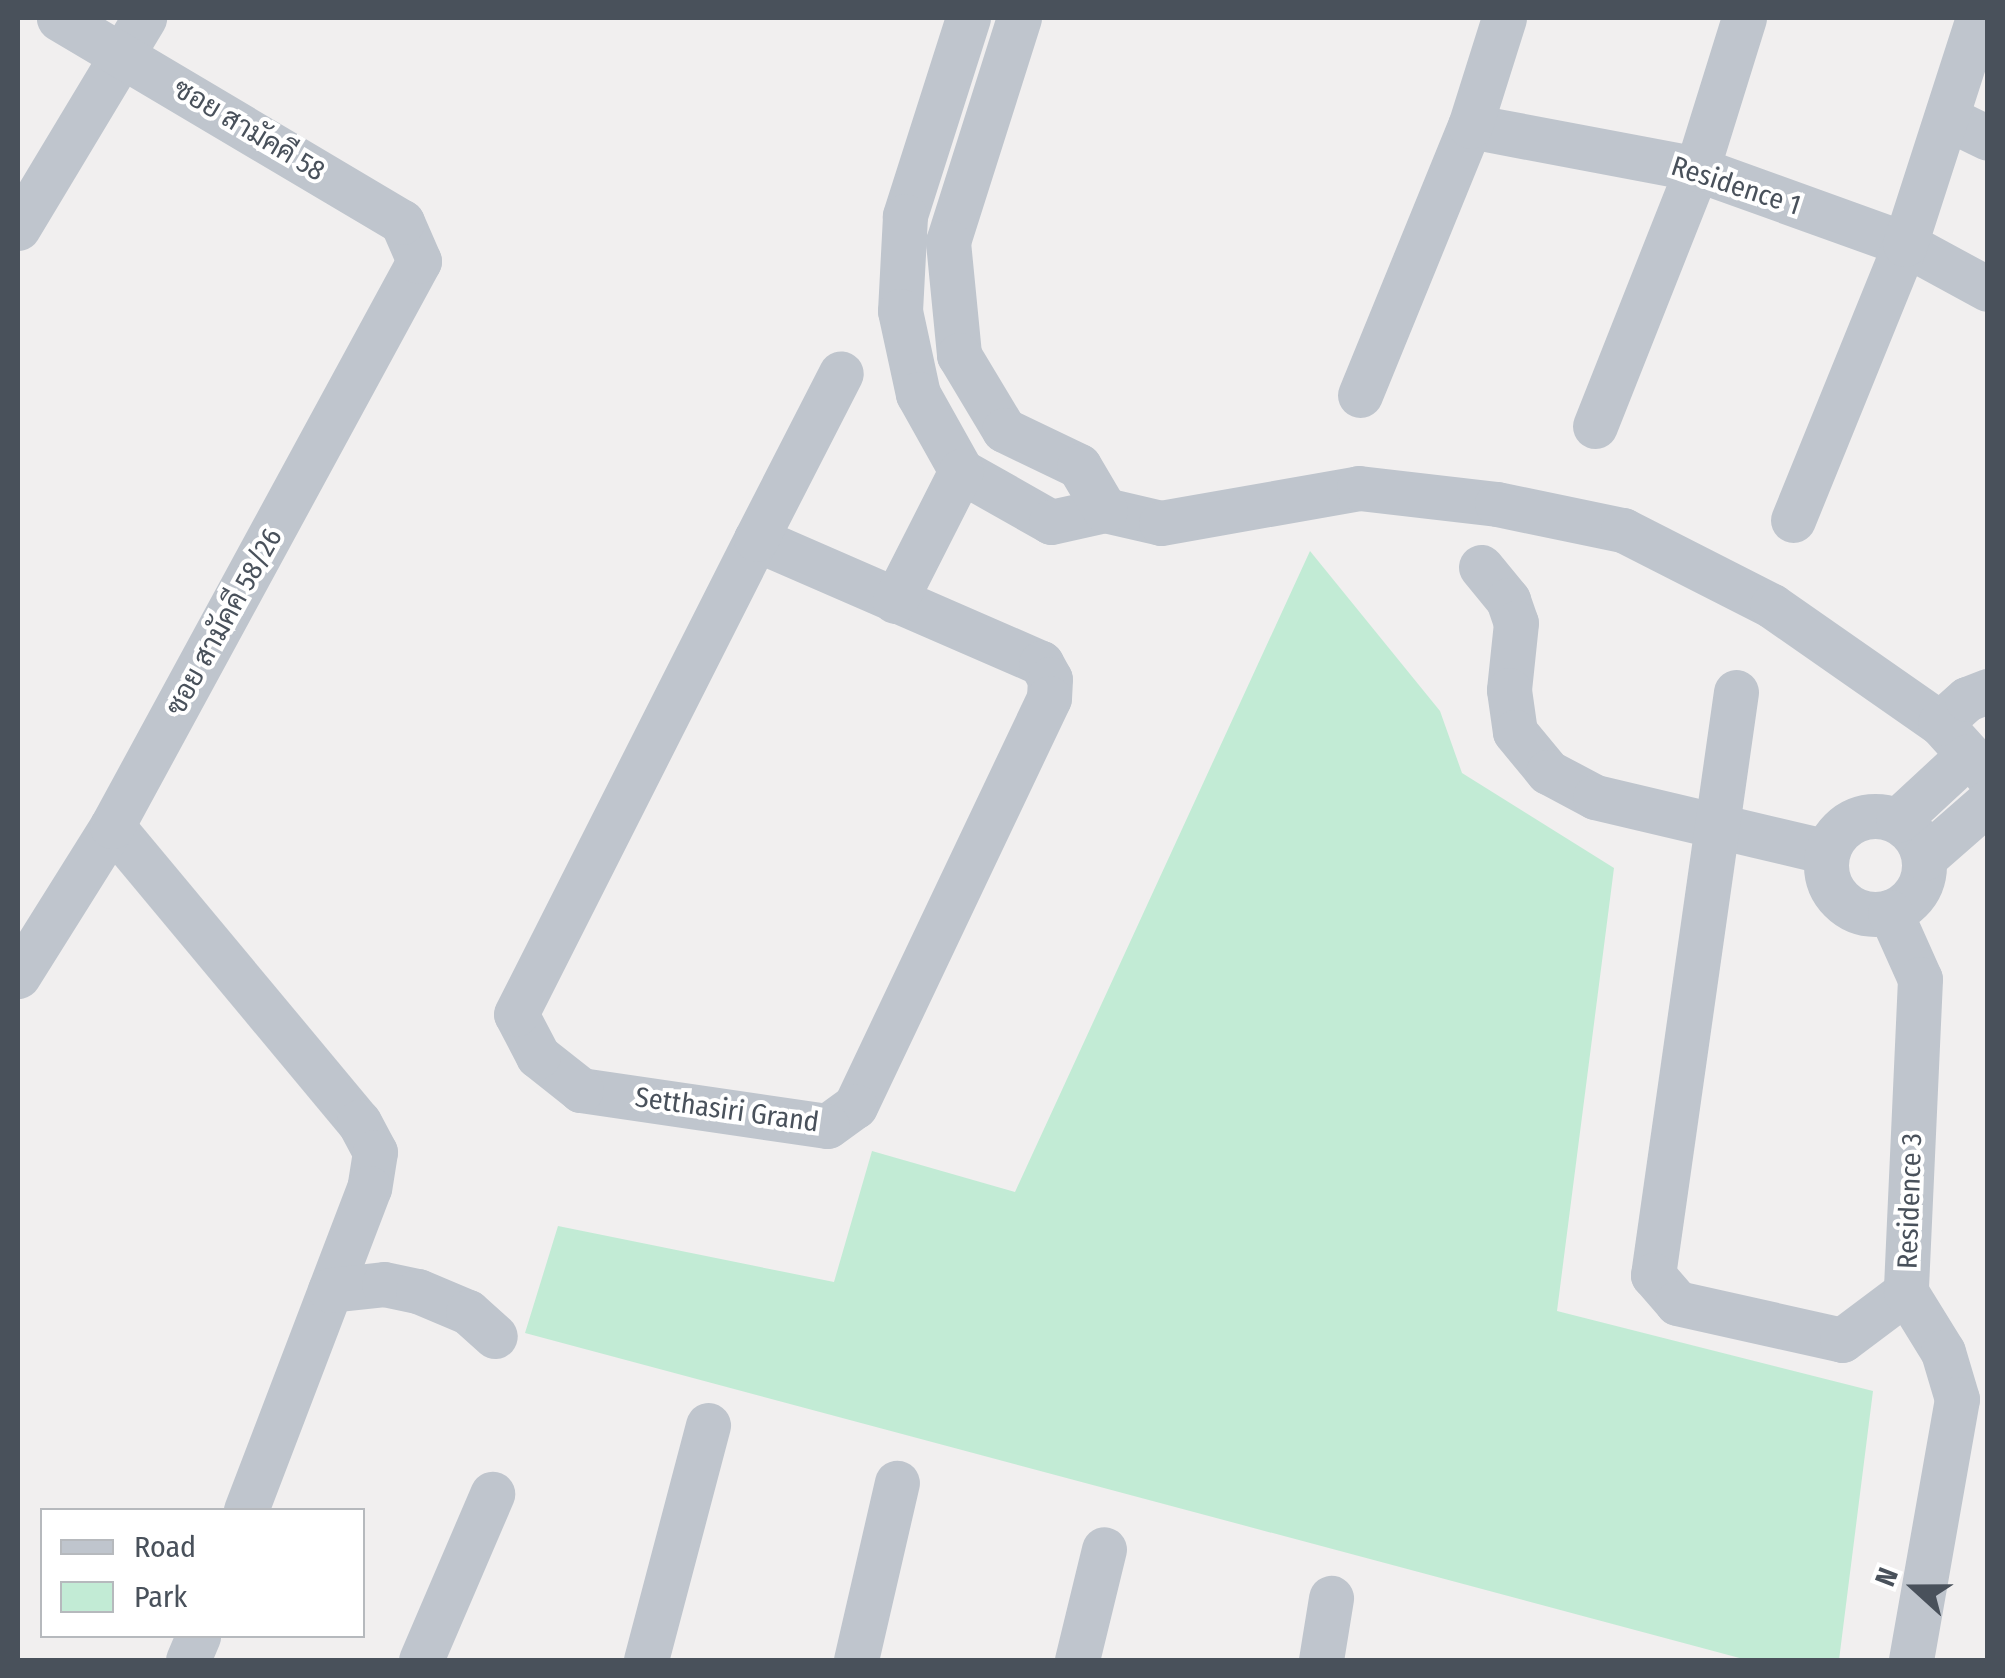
<!DOCTYPE html>
<meta charset="utf-8">
<style>
body{margin:0}
#map{position:relative;width:2005px;height:1678px;overflow:hidden;background:#f1efef;font-family:"Fira Sans Condensed",Sarabun,sans-serif}
div>[style]{position:absolute}
.green>*{inset:0;background:#c2ebd5}
.minor>*{height:45px;margin:-22.5px;padding:0 22.5px;transform-origin:22.5px;border-radius:22.5px;background:#bfc5cd}
.minor>.ring{margin:-22.5px;padding:0;box-sizing:content-box;background:none;border:45px solid #bfc5cd;border-radius:50%}
span{translate:-50% -50%;white-space:nowrap;text-align:center;line-height:1.15;-webkit-text-stroke:8px #fff;paint-order:stroke}
.street-label{font-size:28px;color:#49515b}
.frame{position:absolute;inset:0;border:20px solid #49515b;pointer-events:none}
.legend{position:absolute;left:40px;top:1508px;width:325px;height:130px;box-sizing:border-box;background:#fff;border:2px solid #b6b9bd;margin:0;padding:12px 18px;list-style:none;font-size:30px;color:#49515b}
.legend li{display:flex;align-items:center;gap:20px;height:50px}
.legend b{width:50px;border:2px solid #b6b9bd}
.north{position:absolute;left:1865px;top:1538px;width:100px;height:100px;-webkit-text-stroke:8px #fff;paint-order:stroke;rotate:291deg;font-size:28px;font-weight:700;line-height:40px;text-align:center;color:#49515b}
.north::after{content:'';display:block;margin:auto;width:35px;height:45px;background:#49515b;clip-path:polygon(50% 0,100% 100%,50% 72%,0 100%)}
</style>
<div id="map">
<div class="green">
<div style="clip-path:polygon(1310px 551px,1440px 711px,1462px 773px,1614px 868px,1557px 1311px,1873px 1391px,1839px 1660px,1747px 1660px,525px 1333px,558px 1226px,834px 1282px,872px 1151px,1015px 1192px)"></div>
</div>
<div class="minor">
<div style="left:968px;top:18px;width:208px;rotate:107.7deg"></div>
<div style="left:905px;top:216px;width:95px;rotate:93deg"></div>
<div style="left:900px;top:311px;width:85px;rotate:77.8deg"></div>
<div style="left:918px;top:394px;width:88px;rotate:60.8deg"></div>
<div style="left:961px;top:471px;width:103px;rotate:29.5deg"></div>
<div style="left:1051px;top:522px;width:55px;rotate:-12.5deg"></div>
<div style="left:1105px;top:510px;width:57px;rotate:13.1deg"></div>
<div style="left:1161px;top:523px;width:201px;rotate:-10deg"></div>
<div style="left:1359px;top:488px;width:139px;rotate:6.6deg"></div>
<div style="left:1497px;top:504px;width:129px;rotate:11.7deg"></div>
<div style="left:1623px;top:530px;width:167px;rotate:27deg"></div>
<div style="left:1772px;top:606px;width:205px;rotate:34.9deg"></div>
<div style="left:1940px;top:723px;width:72px;rotate:47.8deg"></div>
<div style="left:1019px;top:18px;width:235px;rotate:107.6deg"></div>
<div style="left:948px;top:242px;width:114px;rotate:84.4deg"></div>
<div style="left:959px;top:355px;width:87px;rotate:59deg"></div>
<div style="left:1004px;top:430px;width:83px;rotate:25.6deg"></div>
<div style="left:1079px;top:466px;width:51px;rotate:59.4deg"></div>
<div style="left:1949px;top:119px;width:43px;rotate:26deg"></div>
<div style="left:1470px;top:126px;width:231px;rotate:10.7deg"></div>
<div style="left:1697px;top:169px;width:221px;rotate:19.8deg"></div>
<div style="left:1905px;top:244px;width:94px;rotate:28.5deg"></div>
<div style="left:18px;top:228px;width:245px;rotate:-59deg"></div>
<div style="left:1360px;top:395px;width:291px;rotate:-67.8deg"></div>
<div style="left:1470px;top:126px;width:113px;rotate:-72.5deg"></div>
<div style="left:1595px;top:426px;width:277px;rotate:-68.4deg"></div>
<div style="left:1697px;top:169px;width:158px;rotate:-72.7deg"></div>
<div style="left:1793px;top:520px;width:298px;rotate:-67.9deg"></div>
<div style="left:1905px;top:244px;width:237px;rotate:-72.1deg"></div>
<div style="left:756px;top:539px;width:311px;rotate:23.5deg"></div>
<div style="left:1041px;top:663px;width:18px;rotate:61deg"></div>
<div style="left:1050px;top:679px;width:19px;rotate:93deg"></div>
<div style="left:1049px;top:698px;width:452px;rotate:115.4deg"></div>
<div style="left:855px;top:1106px;width:34px;rotate:144deg"></div>
<div style="left:827px;top:1126px;width:249px;rotate:-171.7deg"></div>
<div style="left:581px;top:1090px;width:55px;rotate:-141.7deg"></div>
<div style="left:538px;top:1056px;width:47px;rotate:-117.6deg"></div>
<div style="left:516px;top:1014px;width:532px;rotate:-63.19deg"></div>
<div style="left:756px;top:539px;width:186px;rotate:-62.9deg"></div>
<div style="left:1481px;top:567px;width:43px;rotate:50.7deg"></div>
<div style="left:1508px;top:600px;width:24px;rotate:71deg"></div>
<div style="left:1516px;top:623px;width:67px;rotate:96deg"></div>
<div style="left:1509px;top:690px;width:42px;rotate:81.9deg"></div>
<div style="left:1515px;top:732px;width:52px;rotate:50.5deg"></div>
<div style="left:1548px;top:772px;width:53px;rotate:28deg"></div>
<div style="left:1595px;top:797px;width:238px;rotate:13.3deg"></div>
<div style="left:895px;top:601px;width:146px;rotate:-63.1deg"></div>
<div style="left:1736px;top:692px;width:589px;rotate:98.1deg"></div>
<div style="left:1653px;top:1275px;width:37px;rotate:49deg"></div>
<div style="left:1677px;top:1303px;width:169px;rotate:12.6deg"></div>
<div style="left:1842px;top:1340px;width:80px;rotate:-36.9deg"></div>
<div style="left:1940px;top:723px;width:36px;rotate:-42deg"></div>
<div style="left:1967px;top:699px;width:22px;rotate:-21deg"></div>
<div class="ring" style="left:1826px;top:816px;width:53px;height:53px"></div>
<div style="left:1898px;top:820px;width:93px;rotate:-42.8deg"></div>
<div style="left:112px;top:826px;width:386px;rotate:50.2deg"></div>
<div style="left:359px;top:1122px;width:34px;rotate:62deg"></div>
<div style="left:375px;top:1152px;width:36px;rotate:99deg"></div>
<div style="left:369px;top:1188px;width:345px;rotate:110.9deg"></div>
<div style="left:1924px;top:858px;width:85px;rotate:-41.2deg"></div>
<div style="left:1890px;top:912px;width:73px;rotate:65.9deg"></div>
<div style="left:1920px;top:979px;width:313px;rotate:92.6deg"></div>
<div style="left:1906px;top:1292px;width:70px;rotate:58.3deg"></div>
<div style="left:1943px;top:1352px;width:49px;rotate:73.4deg"></div>
<div style="left:1957px;top:1399px;width:265px;rotate:100deg"></div>
<div style="left:18px;top:976px;width:177px;rotate:-57.9deg"></div>
<div style="left:112px;top:826px;width:643px;rotate:-61.48deg"></div>
<div style="left:419px;top:261px;width:43px;rotate:-113.6deg"></div>
<div style="left:402px;top:222px;width:399px;rotate:-149.3deg"></div>
<div style="left:330px;top:1290px;width:54px;rotate:-6.3deg"></div>
<div style="left:384px;top:1284px;width:35px;rotate:12deg"></div>
<div style="left:418px;top:1291px;width:54px;rotate:22.8deg"></div>
<div style="left:468px;top:1312px;width:36px;rotate:42deg"></div>
<div style="left:188px;top:1660px;width:26px;rotate:-67deg"></div>
<div style="left:421px;top:1660px;width:181px;rotate:-66.8deg"></div>
<div style="left:646px;top:1660px;width:243px;rotate:-75.2deg"></div>
<div style="left:856px;top:1660px;width:182px;rotate:-77deg"></div>
<div style="left:1077px;top:1660px;width:114px;rotate:-76.3deg"></div>
<div style="left:1321px;top:1660px;width:63px;rotate:-80.8deg"></div>
</div>
<div class="street-label">
<span style="left:249px;top:130px;rotate:31deg">ซอย สามัคคี 58</span>
<span style="left:1736px;top:186px;rotate:18deg">Residence 1</span>
<span style="left:224px;top:622px;rotate:-61deg">ซอย สามัคคี 58/26</span>
<span style="left:727px;top:1110px;rotate:8deg">Setthasiri Grand</span>
<span style="left:1910px;top:1201px;rotate:-88deg">Residence 3</span>
</div>
<div class="frame"></div>
<ul class="legend">
<li><b style="height:12px;background:#bfc5cd"></b>Road</li>
<li><b style="height:28px;background:#c2ebd5"></b>Park</li>
</ul>
<div class="north">N</div>
</div>
